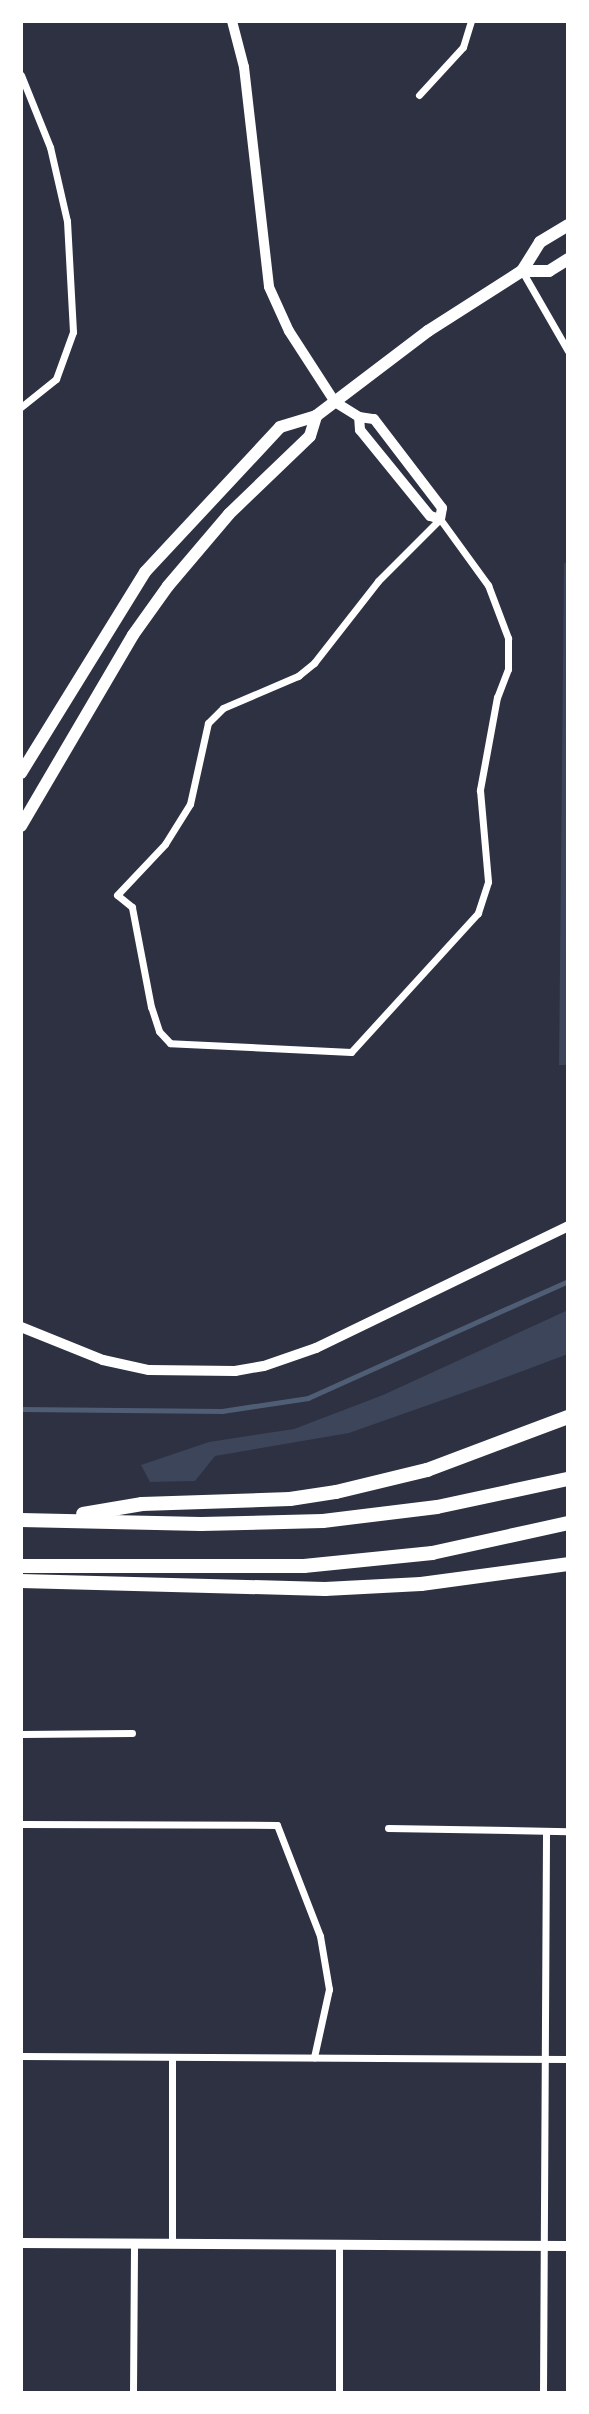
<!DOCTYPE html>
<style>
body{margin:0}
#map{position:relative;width:589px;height:2414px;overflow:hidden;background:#2d3142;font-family:Manrope,sans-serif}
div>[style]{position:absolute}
.green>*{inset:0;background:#3c4559}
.stream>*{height:4.5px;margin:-2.25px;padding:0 2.25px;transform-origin:2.25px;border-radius:2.25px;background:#4f5d75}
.minor>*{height:7px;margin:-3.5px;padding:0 3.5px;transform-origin:3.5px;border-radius:3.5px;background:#fff}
.tertiary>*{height:10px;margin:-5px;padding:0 5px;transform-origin:5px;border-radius:5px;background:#fff}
.secondary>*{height:10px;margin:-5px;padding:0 5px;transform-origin:5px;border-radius:5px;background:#fff}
.primary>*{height:12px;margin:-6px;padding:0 6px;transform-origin:6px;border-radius:6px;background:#fff}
.motorway>*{height:14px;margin:-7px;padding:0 7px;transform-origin:7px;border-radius:7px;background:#fff}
span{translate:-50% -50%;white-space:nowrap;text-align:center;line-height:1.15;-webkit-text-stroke:7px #fff;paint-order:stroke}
.frame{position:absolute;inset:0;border:23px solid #fff;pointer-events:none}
</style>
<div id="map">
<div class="green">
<div style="clip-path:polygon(564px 563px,568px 563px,568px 1065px,559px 1065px)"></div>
<div style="clip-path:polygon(568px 1310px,568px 1354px,485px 1385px,349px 1433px,215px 1456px,195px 1481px,150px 1482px,141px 1465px,209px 1442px,294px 1429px,383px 1395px)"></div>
</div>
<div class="stream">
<div style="left:21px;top:1409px;width:201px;rotate:0.6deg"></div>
<div style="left:222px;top:1411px;width:87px;rotate:-8.6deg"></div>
<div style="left:308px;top:1398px;width:285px;rotate:-24.2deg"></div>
</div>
<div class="minor">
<div style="left:21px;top:75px;width:78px;rotate:68.1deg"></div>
<div style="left:50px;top:147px;width:76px;rotate:77.1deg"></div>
<div style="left:67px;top:221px;width:111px;rotate:86.9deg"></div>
<div style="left:73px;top:332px;width:50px;rotate:109.9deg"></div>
<div style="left:56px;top:379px;width:45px;rotate:141.3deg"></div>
<div style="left:419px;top:95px;width:65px;rotate:-47.5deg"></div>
<div style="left:463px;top:47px;width:27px;rotate:-73deg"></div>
<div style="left:522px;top:271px;width:92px;rotate:60.1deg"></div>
<div style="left:440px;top:519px;width:82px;rotate:54deg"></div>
<div style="left:488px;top:585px;width:57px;rotate:69.3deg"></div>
<div style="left:508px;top:638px;width:31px;rotate:90deg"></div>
<div style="left:508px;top:669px;width:30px;rotate:111deg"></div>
<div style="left:497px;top:697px;width:95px;rotate:100.4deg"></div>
<div style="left:480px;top:790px;width:92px;rotate:85deg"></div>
<div style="left:488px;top:882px;width:33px;rotate:108deg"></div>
<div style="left:478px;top:913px;width:188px;rotate:132.4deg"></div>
<div style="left:351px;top:1052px;width:181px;rotate:-177.2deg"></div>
<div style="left:170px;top:1043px;width:16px;rotate:-133deg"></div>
<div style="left:159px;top:1031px;width:25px;rotate:-108deg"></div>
<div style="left:151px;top:1007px;width:102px;rotate:-100.8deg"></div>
<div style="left:132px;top:907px;width:19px;rotate:-141deg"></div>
<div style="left:117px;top:895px;width:70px;rotate:-46.7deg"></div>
<div style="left:165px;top:844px;width:47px;rotate:-58deg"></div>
<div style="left:190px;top:804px;width:83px;rotate:-77.5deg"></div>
<div style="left:208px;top:723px;width:21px;rotate:-45deg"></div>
<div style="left:223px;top:708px;width:82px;rotate:-23.1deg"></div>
<div style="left:298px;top:676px;width:21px;rotate:-39deg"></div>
<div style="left:314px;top:663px;width:104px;rotate:-52deg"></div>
<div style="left:378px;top:581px;width:88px;rotate:-45deg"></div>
<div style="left:21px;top:1734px;width:111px;rotate:-0.5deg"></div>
<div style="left:21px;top:1824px;width:256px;rotate:0.2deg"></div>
<div style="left:277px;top:1825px;width:119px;rotate:68.8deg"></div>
<div style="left:320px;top:1936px;width:54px;rotate:80.4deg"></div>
<div style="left:329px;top:1989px;width:70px;rotate:102.4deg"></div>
<div style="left:388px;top:1828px;width:180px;rotate:1deg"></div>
<div style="left:21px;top:2056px;width:547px;rotate:0.31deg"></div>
<div style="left:172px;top:2244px;width:187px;rotate:-90deg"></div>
<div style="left:133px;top:2393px;width:149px;rotate:-89.6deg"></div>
<div style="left:339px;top:2393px;width:148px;rotate:-90deg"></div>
<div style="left:543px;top:2393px;width:562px;rotate:-89.69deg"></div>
</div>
<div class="tertiary">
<div style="left:232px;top:21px;width:48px;rotate:75.4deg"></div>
<div style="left:244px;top:67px;width:221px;rotate:83.5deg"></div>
<div style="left:269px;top:287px;width:48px;rotate:65.6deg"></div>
<div style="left:289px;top:331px;width:85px;rotate:57.1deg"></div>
<div style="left:335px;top:402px;width:28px;rotate:32deg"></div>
<div style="left:359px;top:417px;width:15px;rotate:8deg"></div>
<div style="left:374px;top:419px;width:112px;rotate:52.6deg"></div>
<div style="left:442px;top:508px;width:11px;rotate:100deg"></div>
<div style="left:440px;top:519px;width:10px;rotate:-163deg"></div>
<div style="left:430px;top:516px;width:111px;rotate:-129.1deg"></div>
<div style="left:360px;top:430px;width:13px;rotate:-94deg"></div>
<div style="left:21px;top:2243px;width:547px;rotate:0.31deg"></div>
</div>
<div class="secondary">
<div style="left:21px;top:1327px;width:88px;rotate:21.9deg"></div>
<div style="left:103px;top:1360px;width:47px;rotate:12.3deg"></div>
<div style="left:149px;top:1370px;width:86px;rotate:0.7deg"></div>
<div style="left:235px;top:1371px;width:29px;rotate:-10deg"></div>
<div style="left:264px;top:1366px;width:55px;rotate:-19.1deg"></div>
<div style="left:316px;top:1348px;width:280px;rotate:-25.8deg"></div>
</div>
<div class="primary">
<div style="left:522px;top:271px;width:34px;rotate:-58deg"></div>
<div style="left:540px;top:242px;width:33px;rotate:-31deg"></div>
<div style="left:21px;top:773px;width:236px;rotate:-58.3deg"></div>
<div style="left:145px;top:572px;width:198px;rotate:-47deg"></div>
<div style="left:280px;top:427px;width:38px;rotate:-17deg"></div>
<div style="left:316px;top:416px;width:141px;rotate:-37.2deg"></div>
<div style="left:428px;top:331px;width:112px;rotate:-32.6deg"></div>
<div style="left:522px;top:271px;width:27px"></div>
<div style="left:549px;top:271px;width:22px;rotate:-32deg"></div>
<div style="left:21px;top:826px;width:221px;rotate:-59.6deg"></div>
<div style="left:133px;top:635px;width:60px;rotate:-54.5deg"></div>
<div style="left:168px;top:586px;width:94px;rotate:-49.7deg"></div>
<div style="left:229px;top:514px;width:112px;rotate:-43.9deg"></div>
<div style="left:310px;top:436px;width:21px;rotate:-73deg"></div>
</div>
<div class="motorway">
<div style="left:83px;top:1514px;width:60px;rotate:-9.6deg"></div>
<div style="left:142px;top:1504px;width:148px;rotate:-1.9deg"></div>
<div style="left:290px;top:1499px;width:47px;rotate:-8.7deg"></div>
<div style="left:336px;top:1492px;width:94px;rotate:-13.6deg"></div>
<div style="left:427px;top:1470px;width:151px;rotate:-20.6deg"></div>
<div style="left:21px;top:1520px;width:180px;rotate:1.3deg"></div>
<div style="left:201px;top:1524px;width:122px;rotate:-1.4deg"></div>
<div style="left:323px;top:1521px;width:115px;rotate:-7deg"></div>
<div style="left:437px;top:1507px;width:134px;rotate:-12.1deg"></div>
<div style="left:21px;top:1566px;width:283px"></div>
<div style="left:304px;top:1566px;width:129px;rotate:-5.8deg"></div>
<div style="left:432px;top:1553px;width:139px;rotate:-12.4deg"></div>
<div style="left:21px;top:1581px;width:304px;rotate:1.5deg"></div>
<div style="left:325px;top:1589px;width:96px;rotate:-3deg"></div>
<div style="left:421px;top:1584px;width:148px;rotate:-7.7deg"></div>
</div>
<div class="frame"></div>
</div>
